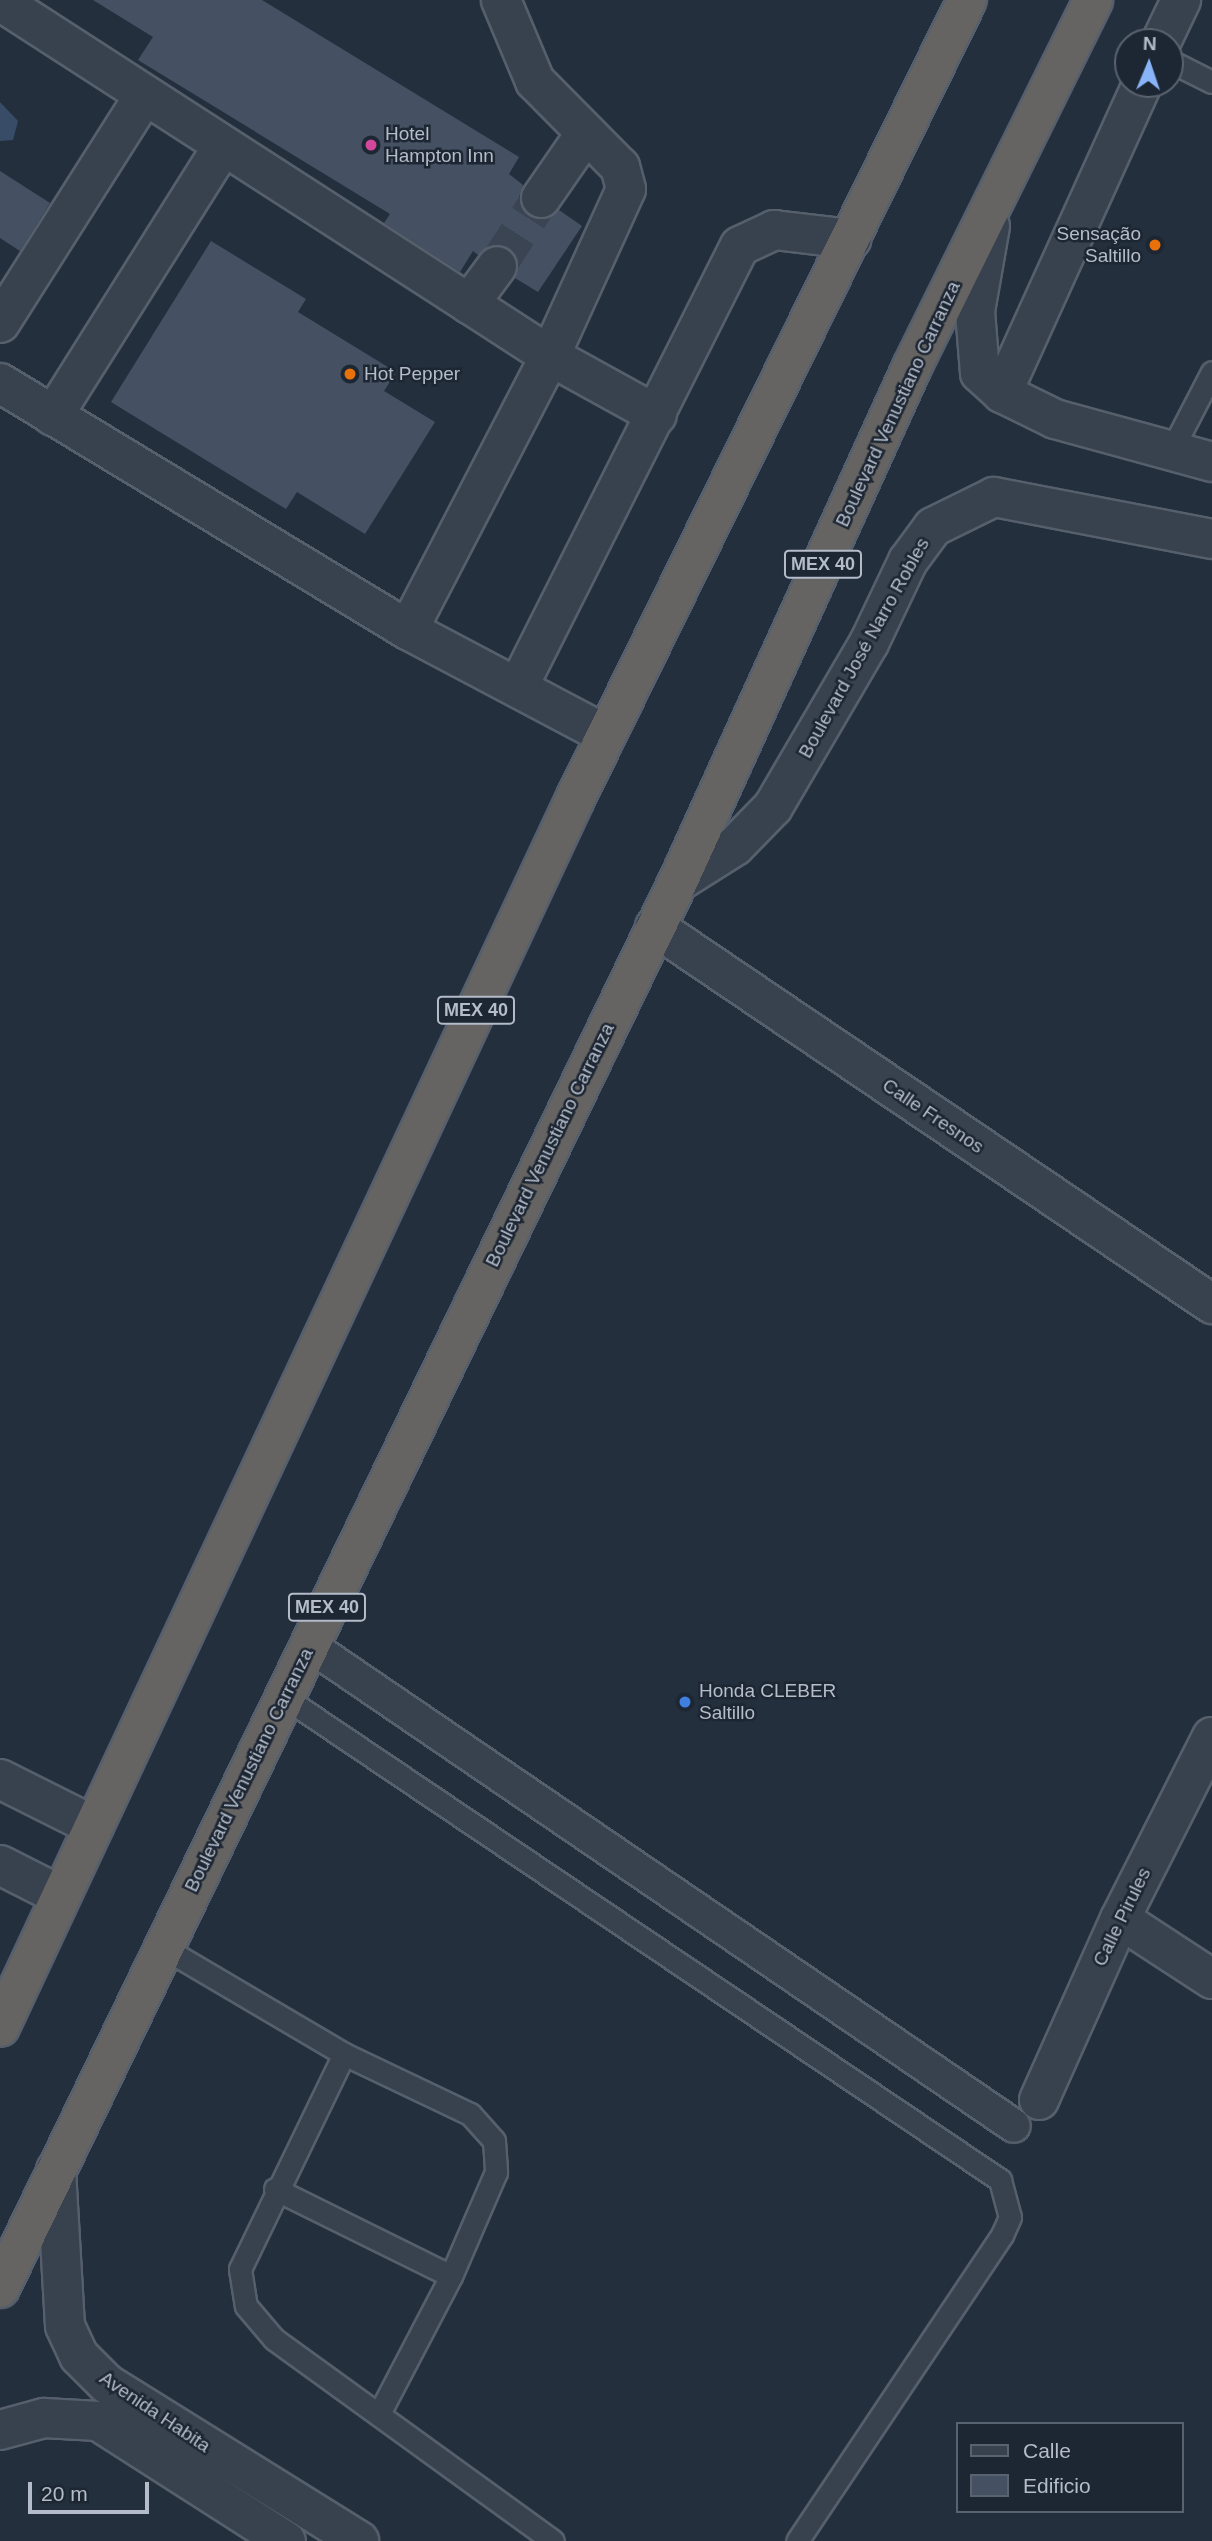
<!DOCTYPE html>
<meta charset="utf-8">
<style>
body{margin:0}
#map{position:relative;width:1212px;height:2541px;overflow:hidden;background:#242f3e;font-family:Helvetica,sans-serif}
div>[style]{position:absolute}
.water>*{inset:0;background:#394c67}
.building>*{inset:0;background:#455162}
.minor-tunnel>*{height:38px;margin-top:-19px;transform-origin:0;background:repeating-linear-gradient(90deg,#3a4453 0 38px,transparent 0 57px)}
.roads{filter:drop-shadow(2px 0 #565f6c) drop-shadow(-2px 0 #565f6c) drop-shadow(0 2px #565f6c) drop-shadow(0 -2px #565f6c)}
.service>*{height:21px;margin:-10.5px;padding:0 10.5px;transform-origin:10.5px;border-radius:10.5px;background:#38414e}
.pedestrian>*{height:32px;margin:-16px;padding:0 16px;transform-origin:16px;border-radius:16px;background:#38414e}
.minor>*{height:38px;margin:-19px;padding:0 19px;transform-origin:19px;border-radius:19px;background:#38414e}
.tertiary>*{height:38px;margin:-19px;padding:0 19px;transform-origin:19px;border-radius:19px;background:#38414e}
.trunk>*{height:38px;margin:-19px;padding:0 19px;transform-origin:19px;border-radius:19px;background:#656462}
.dots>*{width:19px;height:19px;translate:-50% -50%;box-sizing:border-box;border:4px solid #1d2633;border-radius:50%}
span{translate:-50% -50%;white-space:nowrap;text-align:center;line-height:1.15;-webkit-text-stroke:5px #1d2633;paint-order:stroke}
.shield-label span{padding:2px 5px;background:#1d2633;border:2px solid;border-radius:5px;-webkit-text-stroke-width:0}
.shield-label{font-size:18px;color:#b4bcc9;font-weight:700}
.poi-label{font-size:19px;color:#b4bcc9}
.left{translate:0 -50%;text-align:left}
.right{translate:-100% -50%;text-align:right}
.street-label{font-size:19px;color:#b4bcc9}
.legend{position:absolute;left:956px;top:2422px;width:228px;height:91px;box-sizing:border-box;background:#1d2633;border:2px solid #59626f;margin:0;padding:9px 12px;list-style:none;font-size:21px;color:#b4bcc9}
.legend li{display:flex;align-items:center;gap:14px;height:35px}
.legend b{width:35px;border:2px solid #59626f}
.north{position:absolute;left:1114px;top:28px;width:70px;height:70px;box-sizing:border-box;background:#1d2633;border:2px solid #59626f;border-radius:50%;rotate:2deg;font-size:19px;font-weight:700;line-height:28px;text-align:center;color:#b4bcc9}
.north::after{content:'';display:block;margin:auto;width:24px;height:32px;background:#8ab4f8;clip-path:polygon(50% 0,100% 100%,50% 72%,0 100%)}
.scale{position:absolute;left:28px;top:2482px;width:121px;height:32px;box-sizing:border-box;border:4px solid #b4bcc9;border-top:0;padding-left:9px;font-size:21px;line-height:24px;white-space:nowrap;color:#b4bcc9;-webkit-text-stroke:5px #1d2633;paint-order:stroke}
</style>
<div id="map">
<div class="water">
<div style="clip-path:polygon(0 102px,18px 121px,13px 140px,0 141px)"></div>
</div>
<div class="building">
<div style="clip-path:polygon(93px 0,262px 0,519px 157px,509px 174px,523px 185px,519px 197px,528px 216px,540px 220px,559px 210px,582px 226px,538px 292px,515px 278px,517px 257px,500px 244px,478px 255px,473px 251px,460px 272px,384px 223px,390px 214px,138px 60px,153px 37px)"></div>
<div style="clip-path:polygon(0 171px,50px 203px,20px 251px,0 238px)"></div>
<div style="clip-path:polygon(211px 241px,306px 299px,298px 312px,396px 372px,384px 391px,435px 422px,365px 534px,297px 492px,286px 509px,111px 402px)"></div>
</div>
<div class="minor-tunnel">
<div style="left:497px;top:266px;width:81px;rotate:-57.1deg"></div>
</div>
<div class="roads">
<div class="service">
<div style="left:1170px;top:61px;width:47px;rotate:26.6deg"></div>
<div style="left:1170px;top:453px;width:91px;rotate:-62.6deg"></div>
<div style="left:284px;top:1697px;width:864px;rotate:34deg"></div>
<div style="left:1000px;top:2180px;width:38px;rotate:75deg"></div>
<div style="left:1010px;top:2217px;width:20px;rotate:114deg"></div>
<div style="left:1002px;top:2235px;width:368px;rotate:123.8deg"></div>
<div style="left:164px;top:1948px;width:209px;rotate:30.5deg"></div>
<div style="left:344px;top:2054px;width:140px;rotate:25.5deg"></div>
<div style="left:470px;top:2114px;width:36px;rotate:48deg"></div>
<div style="left:494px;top:2141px;width:31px;rotate:86deg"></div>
<div style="left:496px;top:2172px;width:113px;rotate:113.4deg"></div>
<div style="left:451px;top:2276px;width:156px;rotate:117.6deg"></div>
<div style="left:344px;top:2054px;width:239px;rotate:115.8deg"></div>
<div style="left:240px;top:2269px;width:37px;rotate:81deg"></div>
<div style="left:246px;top:2306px;width:43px;rotate:49.7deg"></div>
<div style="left:274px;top:2339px;width:344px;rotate:35.9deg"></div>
<div style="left:275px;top:2189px;width:196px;rotate:26.3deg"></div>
</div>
<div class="pedestrian">
<div style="left:309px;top:1645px;width:853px;rotate:34.3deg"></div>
</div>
<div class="minor">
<div style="left:0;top:1px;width:655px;rotate:32.84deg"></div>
<div style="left:550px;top:356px;width:122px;rotate:28.9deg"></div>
<div style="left:541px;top:198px;width:79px;rotate:-55.3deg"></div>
<div style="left:469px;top:304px;width:47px;rotate:-53.6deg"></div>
<div style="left:0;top:323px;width:269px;rotate:-57.6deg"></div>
<div style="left:0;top:383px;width:477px;rotate:31.2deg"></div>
<div style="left:408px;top:630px;width:224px;rotate:27.9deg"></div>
<div style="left:53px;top:416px;width:319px;rotate:-57.8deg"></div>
<div style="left:408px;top:630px;width:309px;rotate:-62.6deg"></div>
<div style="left:550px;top:356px;width:183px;rotate:-65.5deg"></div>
<div style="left:626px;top:189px;width:23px;rotate:-105deg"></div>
<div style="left:620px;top:167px;width:121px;rotate:-134.7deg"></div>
<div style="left:535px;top:81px;width:88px;rotate:-112.8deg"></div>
<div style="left:519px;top:685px;width:491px;rotate:-63.3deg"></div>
<div style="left:740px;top:246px;width:38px;rotate:-25deg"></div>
<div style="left:774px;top:230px;width:78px;rotate:6.7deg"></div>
<div style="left:655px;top:927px;width:673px;rotate:34.09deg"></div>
<div style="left:0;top:1779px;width:105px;rotate:26.6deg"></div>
<div style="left:0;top:1865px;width:68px;rotate:26.9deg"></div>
<div style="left:1120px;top:1919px;width:110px;rotate:33.1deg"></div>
<div style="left:1039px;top:2100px;width:198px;rotate:-65.9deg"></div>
<div style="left:1120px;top:1919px;width:204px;rotate:-63.2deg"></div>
<div style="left:56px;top:2170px;width:156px;rotate:86.7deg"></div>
<div style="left:65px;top:2326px;width:33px;rotate:65deg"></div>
<div style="left:79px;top:2356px;width:40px;rotate:45deg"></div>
<div style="left:107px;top:2384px;width:297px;rotate:31.9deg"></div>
<div style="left:0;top:2430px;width:46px;rotate:-15.3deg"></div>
<div style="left:44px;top:2418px;width:54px;rotate:3.2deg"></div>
<div style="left:98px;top:2421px;width:223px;rotate:32.6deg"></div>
</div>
<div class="tertiary">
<div style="left:1161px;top:42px;width:47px;rotate:-64.5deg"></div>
<div style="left:990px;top:226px;width:86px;rotate:100deg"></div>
<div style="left:975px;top:311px;width:62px;rotate:85.4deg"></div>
<div style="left:980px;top:373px;width:30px;rotate:42deg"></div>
<div style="left:1002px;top:393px;width:59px;rotate:26.1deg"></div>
<div style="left:1055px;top:419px;width:163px;rotate:15.3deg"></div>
<div style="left:1002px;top:393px;width:339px;rotate:-65.6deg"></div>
<div style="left:678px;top:882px;width:67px;rotate:-32.3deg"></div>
<div style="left:735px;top:846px;width:54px;rotate:-45.7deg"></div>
<div style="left:773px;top:807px;width:190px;rotate:-59.7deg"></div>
<div style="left:869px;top:643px;width:91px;rotate:-64.6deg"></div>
<div style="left:908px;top:561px;width:42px;rotate:-53.7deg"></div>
<div style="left:933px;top:527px;width:68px;rotate:-26.2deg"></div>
<div style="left:994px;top:497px;width:222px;rotate:10.9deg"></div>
</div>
<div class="trunk">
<div style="left:0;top:2027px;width:1356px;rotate:-64.91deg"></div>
<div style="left:575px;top:799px;width:890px;rotate:-63.87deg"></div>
<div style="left:0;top:2288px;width:1561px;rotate:-64.26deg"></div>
<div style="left:678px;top:882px;width:566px;rotate:-65.56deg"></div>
<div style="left:912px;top:367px;width:409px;rotate:-63.7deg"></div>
</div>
</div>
<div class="dots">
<div style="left:371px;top:145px;background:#d1479c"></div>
<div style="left:1155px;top:245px;background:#e8710a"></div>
<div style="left:350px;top:374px;background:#e8710a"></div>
<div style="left:685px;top:1702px;background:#3f7fe0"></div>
</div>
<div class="shield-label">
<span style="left:823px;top:564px">MEX 40</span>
<span style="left:476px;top:1010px">MEX 40</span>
<span style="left:327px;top:1607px">MEX 40</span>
</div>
<div class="poi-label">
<span class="left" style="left:385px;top:145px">Hotel<br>Hampton Inn</span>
<span class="right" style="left:1141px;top:245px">Sensação<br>Saltillo</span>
<span class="left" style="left:364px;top:374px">Hot Pepper</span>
<span class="left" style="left:699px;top:1702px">Honda CLEBER<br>Saltillo</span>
</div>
<div class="street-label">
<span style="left:898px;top:404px;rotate:-65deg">Boulevard Venustiano Carranza</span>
<span style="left:864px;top:648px;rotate:-61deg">Boulevard José Narro Robles</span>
<span style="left:933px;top:1116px;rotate:34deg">Calle Fresnos</span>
<span style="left:550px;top:1145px;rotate:-64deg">Boulevard Venustiano Carranza</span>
<span style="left:249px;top:1770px;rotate:-64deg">Boulevard Venustiano Carranza</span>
<span style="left:1122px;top:1917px;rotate:-64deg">Calle Pirules</span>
<span style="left:155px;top:2412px;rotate:34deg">Avenida Habita</span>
</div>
<ul class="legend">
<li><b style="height:9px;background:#38414e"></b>Calle</li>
<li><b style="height:19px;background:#455162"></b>Edificio</li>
</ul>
<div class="north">N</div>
<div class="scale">20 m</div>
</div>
